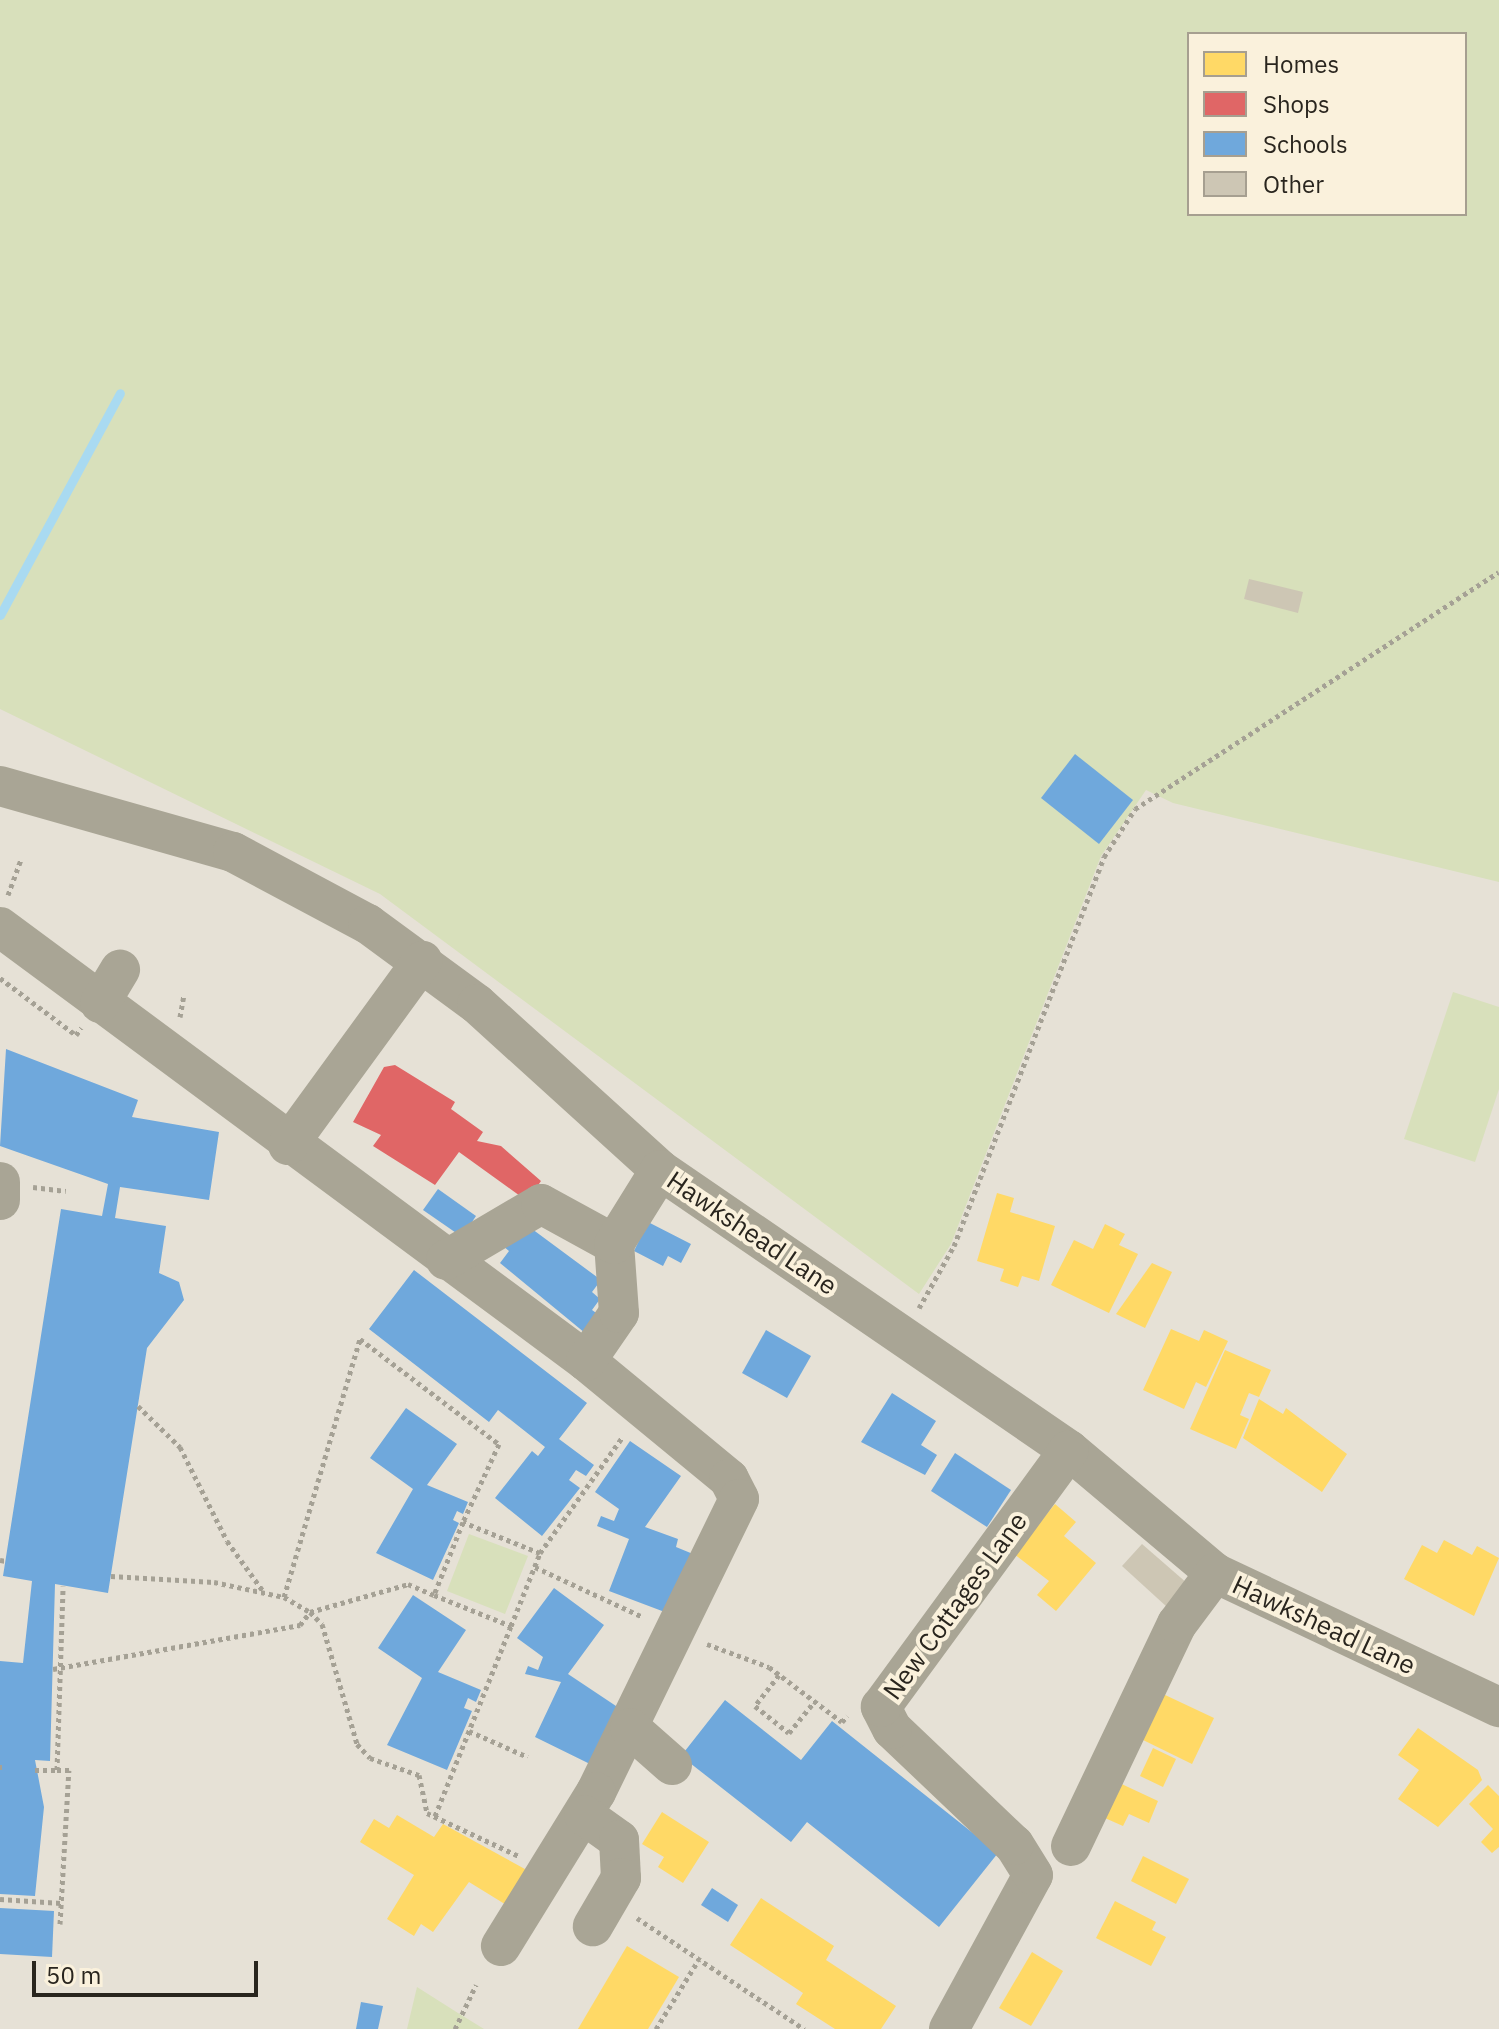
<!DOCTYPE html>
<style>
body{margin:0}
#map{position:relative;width:1499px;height:2029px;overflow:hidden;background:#e6e1d6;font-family:"IBM Plex Sans",sans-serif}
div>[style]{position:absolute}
.green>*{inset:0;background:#d8e0bb}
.homes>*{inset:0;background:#ffd966}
.shops>*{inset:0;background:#e06666}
.schools>*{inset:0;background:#6fa8dc}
.stream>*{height:9px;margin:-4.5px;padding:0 4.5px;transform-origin:4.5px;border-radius:4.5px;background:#a9daf1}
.building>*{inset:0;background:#cdc6b4}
.path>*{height:5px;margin-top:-2.5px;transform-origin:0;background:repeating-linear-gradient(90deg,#a5a195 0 4px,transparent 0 8px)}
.minor>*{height:40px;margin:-20px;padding:0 20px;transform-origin:20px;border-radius:20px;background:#a9a595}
span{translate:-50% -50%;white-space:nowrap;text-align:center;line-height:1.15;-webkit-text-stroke:8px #faf1dc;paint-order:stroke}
.street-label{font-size:26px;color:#29251e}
.legend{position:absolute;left:1187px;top:32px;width:280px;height:184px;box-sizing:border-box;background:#faf1dc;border:2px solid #a69f90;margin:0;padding:10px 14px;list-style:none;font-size:24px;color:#29251e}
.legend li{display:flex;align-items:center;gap:16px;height:40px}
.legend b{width:40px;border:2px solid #a69f90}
.scale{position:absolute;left:32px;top:1961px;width:226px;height:36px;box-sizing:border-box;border:4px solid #29251e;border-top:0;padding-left:10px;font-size:24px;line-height:28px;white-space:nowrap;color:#29251e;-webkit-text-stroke:6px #faf1dc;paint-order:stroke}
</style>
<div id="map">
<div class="green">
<div style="clip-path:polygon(evenodd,0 0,1499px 0,1499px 882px,1173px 803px,1146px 790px,1101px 856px,951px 1244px,919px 1294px,380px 894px,0 709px,0 0,1189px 34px,1465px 34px,1465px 214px,1189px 214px,1189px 34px)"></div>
<div style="clip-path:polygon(1453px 992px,1499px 1007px,1499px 1089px,1475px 1162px,1404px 1139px)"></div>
<div style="clip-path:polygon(469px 1534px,528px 1556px,505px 1614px,447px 1591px)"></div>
<div style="clip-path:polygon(417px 1987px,458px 2013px,484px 2029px,407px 2029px)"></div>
</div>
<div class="homes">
<div style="clip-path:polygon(997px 1193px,1014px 1198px,1010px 1212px,1055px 1226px,1039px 1281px,1022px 1276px,1018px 1287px,1000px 1281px,1004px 1269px,977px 1261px)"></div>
<div style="clip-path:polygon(1105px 1224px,1125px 1234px,1119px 1245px,1138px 1254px,1109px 1313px,1051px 1285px,1074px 1240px,1093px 1249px)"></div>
<div style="clip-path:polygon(1152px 1263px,1172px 1272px,1145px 1328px,1116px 1314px)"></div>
<div style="clip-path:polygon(1171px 1329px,1199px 1341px,1204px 1330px,1228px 1341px,1206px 1387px,1196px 1382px,1184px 1409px,1143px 1390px)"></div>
<div style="clip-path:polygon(1225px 1350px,1271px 1370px,1259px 1397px,1249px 1393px,1240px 1415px,1249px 1419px,1236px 1449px,1190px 1429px)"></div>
<div style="clip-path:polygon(1259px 1399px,1283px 1414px,1286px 1408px,1347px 1454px,1322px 1492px,1243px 1438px)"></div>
<div style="clip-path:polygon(1055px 1504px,1076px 1522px,1064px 1536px,1096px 1563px,1056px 1611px,1037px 1595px,1049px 1581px,1014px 1554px)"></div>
<div style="clip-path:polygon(1444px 1540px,1472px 1555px,1477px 1546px,1499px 1558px,1474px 1616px,1404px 1579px,1422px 1545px,1437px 1553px)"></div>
<div style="clip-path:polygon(1163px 1694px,1214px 1718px,1192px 1764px,1141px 1739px)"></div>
<div style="clip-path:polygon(1418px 1728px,1478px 1770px,1482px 1780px,1438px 1827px,1398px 1799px,1419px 1770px,1398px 1755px)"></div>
<div style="clip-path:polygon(1153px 1748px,1176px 1759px,1163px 1787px,1140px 1776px)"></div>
<div style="clip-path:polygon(1113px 1780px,1158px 1801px,1149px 1823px,1129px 1814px,1123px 1826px,1098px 1815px)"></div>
<div style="clip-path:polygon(1488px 1785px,1499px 1796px,1499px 1847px,1492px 1853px,1481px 1842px,1493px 1829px,1469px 1804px)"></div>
<div style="clip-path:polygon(662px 1812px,709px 1842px,683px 1883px,658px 1867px,664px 1857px,642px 1844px)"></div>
<div style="clip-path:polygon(397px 1815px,434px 1837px,443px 1824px,534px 1874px,513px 1909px,469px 1882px,433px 1932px,421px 1924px,414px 1936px,387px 1919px,414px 1875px,360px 1842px,374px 1819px,389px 1828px)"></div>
<div style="clip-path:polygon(1143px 1856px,1189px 1879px,1176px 1904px,1131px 1881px)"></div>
<div style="clip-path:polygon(761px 1898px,834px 1946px,826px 1960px,896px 2006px,881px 2029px,835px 2029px,796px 2004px,803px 1993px,730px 1945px)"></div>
<div style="clip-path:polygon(1115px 1901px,1156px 1922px,1152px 1930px,1166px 1937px,1151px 1966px,1096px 1938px)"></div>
<div style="clip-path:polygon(627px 1946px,679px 1977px,648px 2029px,578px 2029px)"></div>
<div style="clip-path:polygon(1032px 1952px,1063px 1971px,1031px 2026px,999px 2008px)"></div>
</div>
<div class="shops">
<div style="clip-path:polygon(395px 1065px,455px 1102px,451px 1109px,483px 1132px,477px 1141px,501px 1146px,541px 1181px,527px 1201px,459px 1152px,435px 1185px,373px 1146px,381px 1135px,353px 1122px,384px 1067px)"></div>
</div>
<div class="schools">
<div style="clip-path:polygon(1075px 754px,1133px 800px,1099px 844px,1041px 798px)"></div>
<div style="clip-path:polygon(6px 1049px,138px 1100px,132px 1117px,219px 1132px,209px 1200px,120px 1187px,115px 1218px,166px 1226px,159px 1273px,179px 1282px,184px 1300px,147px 1348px,108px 1593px,55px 1584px,50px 1761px,35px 1760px,44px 1807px,35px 1896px,0 1894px,0 1661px,23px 1663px,32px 1581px,3px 1576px,61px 1209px,102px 1216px,108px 1184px,0 1146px)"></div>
<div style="clip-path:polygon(438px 1189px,476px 1216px,462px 1237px,423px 1210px)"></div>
<div style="clip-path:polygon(648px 1222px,691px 1244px,681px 1263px,668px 1256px,663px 1266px,634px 1251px)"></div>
<div style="clip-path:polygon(528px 1226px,601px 1280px,592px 1292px,600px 1299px,592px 1310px,599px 1315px,585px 1333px,500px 1263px,509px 1251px,503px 1246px)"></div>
<div style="clip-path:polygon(414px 1270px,587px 1403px,559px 1439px,594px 1465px,586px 1476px,576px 1470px,569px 1480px,580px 1488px,542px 1536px,495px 1498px,532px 1451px,538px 1456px,545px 1447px,498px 1410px,489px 1422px,369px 1329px)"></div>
<div style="clip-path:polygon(766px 1330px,811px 1356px,787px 1398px,742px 1373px)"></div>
<div style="clip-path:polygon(892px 1393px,936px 1421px,921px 1445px,937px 1455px,925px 1475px,861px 1442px)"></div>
<div style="clip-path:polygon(406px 1408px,457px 1444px,427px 1485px,468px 1502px,463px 1514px,457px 1511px,453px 1520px,459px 1523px,433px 1580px,376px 1553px,413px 1489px,370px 1458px)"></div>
<div style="clip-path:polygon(630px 1441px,681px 1476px,645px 1527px,678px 1539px,676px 1547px,693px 1554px,670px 1614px,609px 1591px,629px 1539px,597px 1526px,601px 1516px,614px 1521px,619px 1509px,595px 1492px)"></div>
<div style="clip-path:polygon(955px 1453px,1011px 1490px,987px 1527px,931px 1491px)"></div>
<div style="clip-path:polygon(554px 1588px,604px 1625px,568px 1674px,619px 1708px,592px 1765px,535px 1737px,561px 1682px,525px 1674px,528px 1666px,538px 1670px,543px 1657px,517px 1638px)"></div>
<div style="clip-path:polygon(413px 1595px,466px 1630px,438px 1672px,481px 1690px,476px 1702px,468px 1698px,464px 1708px,472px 1711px,447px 1770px,387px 1745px,422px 1678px,378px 1648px)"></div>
<div style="clip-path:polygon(725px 1700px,801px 1760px,832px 1721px,998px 1853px,939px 1927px,807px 1822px,791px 1842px,681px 1756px)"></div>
<div style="clip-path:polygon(712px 1888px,738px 1905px,728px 1922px,701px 1905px)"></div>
<div style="clip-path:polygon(0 1908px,54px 1911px,52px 1957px,0 1954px)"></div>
<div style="clip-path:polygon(361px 2002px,383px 2006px,378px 2029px,356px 2029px)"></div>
</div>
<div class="stream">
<div style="left:0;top:615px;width:252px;rotate:-61.6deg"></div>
</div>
<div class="building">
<div style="clip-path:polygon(1249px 579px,1303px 592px,1298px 613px,1244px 599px)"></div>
<div style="clip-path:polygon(1142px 1544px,1188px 1584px,1167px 1607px,1122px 1566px)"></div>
</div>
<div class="path">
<div style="left:8px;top:895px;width:38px;rotate:-70deg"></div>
<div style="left:0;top:978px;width:95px;rotate:36.9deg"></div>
<div style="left:76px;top:1035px;width:9px;rotate:-54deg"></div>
<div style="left:180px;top:1017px;width:22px;rotate:-80deg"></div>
<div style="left:33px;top:1187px;width:33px;rotate:7deg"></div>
<div style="left:919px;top:1308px;width:71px;rotate:-60.6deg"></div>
<div style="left:954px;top:1246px;width:417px;rotate:-68.9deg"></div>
<div style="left:1104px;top:857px;width:57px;rotate:-57.1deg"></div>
<div style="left:1135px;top:809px;width:434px;rotate:-33.1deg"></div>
<div style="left:138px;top:1406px;width:59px;rotate:44.3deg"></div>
<div style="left:180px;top:1447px;width:105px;rotate:63.4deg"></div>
<div style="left:227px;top:1541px;width:62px;rotate:54.2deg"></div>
<div style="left:540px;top:1553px;width:143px;rotate:-54.6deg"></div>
<div style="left:0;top:1560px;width:6px;rotate:9deg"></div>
<div style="left:535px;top:1567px;width:119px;rotate:24.8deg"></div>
<div style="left:111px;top:1576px;width:103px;rotate:3.3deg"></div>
<div style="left:214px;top:1582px;width:72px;rotate:12.1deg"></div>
<div style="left:284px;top:1597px;width:30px;rotate:30deg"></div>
<div style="left:310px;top:1612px;width:102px;rotate:-15.9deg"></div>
<div style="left:408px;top:1584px;width:28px;rotate:23deg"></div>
<div style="left:434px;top:1595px;width:83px;rotate:21.9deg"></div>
<div style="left:511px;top:1626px;width:79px;rotate:-68.3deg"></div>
<div style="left:540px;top:1553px;width:83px;rotate:-158.1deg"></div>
<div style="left:463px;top:1522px;width:79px;rotate:111.7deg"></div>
<div style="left:284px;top:1597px;width:269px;rotate:-73.6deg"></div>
<div style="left:360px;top:1339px;width:174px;rotate:37.1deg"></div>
<div style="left:499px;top:1444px;width:86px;rotate:114.8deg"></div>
<div style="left:707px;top:1644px;width:66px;rotate:20.4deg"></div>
<div style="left:769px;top:1667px;width:91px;rotate:37deg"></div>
<div style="left:842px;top:1722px;width:8px;rotate:-50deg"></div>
<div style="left:53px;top:1669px;width:251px;rotate:-10.1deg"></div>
<div style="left:300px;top:1625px;width:16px;rotate:-52deg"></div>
<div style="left:310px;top:1612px;width:17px;rotate:45deg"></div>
<div style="left:322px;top:1624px;width:125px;rotate:73.7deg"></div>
<div style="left:357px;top:1744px;width:19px;rotate:47deg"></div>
<div style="left:370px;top:1758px;width:52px;rotate:19.1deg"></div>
<div style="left:419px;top:1775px;width:39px;rotate:78deg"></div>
<div style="left:427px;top:1813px;width:102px;rotate:25.1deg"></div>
<div style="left:779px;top:1675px;width:39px;rotate:128deg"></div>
<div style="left:755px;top:1706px;width:43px;rotate:38.5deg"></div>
<div style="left:789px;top:1733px;width:40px;rotate:-51deg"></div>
<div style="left:469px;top:1731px;width:64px;rotate:23.8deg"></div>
<div style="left:0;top:1767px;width:2px"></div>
<div style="left:35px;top:1770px;width:22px"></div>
<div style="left:435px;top:1816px;width:205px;rotate:-68.2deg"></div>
<div style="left:0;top:1899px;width:61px;rotate:3.8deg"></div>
<div style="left:637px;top:1918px;width:201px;rotate:33.6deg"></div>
<div style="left:60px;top:1924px;width:154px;rotate:-86.7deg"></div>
<div style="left:69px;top:1770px;width:12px;rotate:180deg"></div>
<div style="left:57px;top:1770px;width:184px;rotate:-88.1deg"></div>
<div style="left:455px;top:2029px;width:49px;rotate:-64.5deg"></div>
<div style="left:656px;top:2029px;width:82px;rotate:-58.4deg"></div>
</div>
<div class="minor">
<div style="left:0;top:786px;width:242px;rotate:15.8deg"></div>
<div style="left:233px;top:852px;width:153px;rotate:28.1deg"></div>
<div style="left:368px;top:924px;width:135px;rotate:36.3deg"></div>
<div style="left:477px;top:1004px;width:247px;rotate:42.2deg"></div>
<div style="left:660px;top:1170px;width:496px;rotate:34.4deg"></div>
<div style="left:1069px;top:1450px;width:191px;rotate:40.1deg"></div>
<div style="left:1215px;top:1573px;width:314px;rotate:25.3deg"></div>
<div style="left:0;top:927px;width:729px;rotate:36.52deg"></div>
<div style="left:586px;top:1361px;width:185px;rotate:39.5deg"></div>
<div style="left:729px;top:1479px;width:22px;rotate:63deg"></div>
<div style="left:739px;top:1499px;width:326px;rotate:116deg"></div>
<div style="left:596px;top:1792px;width:181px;rotate:121.7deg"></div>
<div style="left:100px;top:1003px;width:39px;rotate:-59deg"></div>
<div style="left:288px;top:1145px;width:228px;rotate:-53.9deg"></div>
<div style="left:0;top:1182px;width:18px;rotate:90deg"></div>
<div style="left:446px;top:1260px;width:110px;rotate:-30.5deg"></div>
<div style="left:541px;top:1204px;width:83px;rotate:28.7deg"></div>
<div style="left:586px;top:1361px;width:58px;rotate:-55.5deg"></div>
<div style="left:619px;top:1313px;width:69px;rotate:-94.1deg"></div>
<div style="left:614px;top:1244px;width:87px;rotate:-58.1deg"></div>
<div style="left:630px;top:1728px;width:56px;rotate:41.4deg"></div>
<div style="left:584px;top:1815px;width:43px;rotate:35.5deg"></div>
<div style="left:619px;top:1840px;width:38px;rotate:87deg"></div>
<div style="left:621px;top:1878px;width:56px;rotate:120.3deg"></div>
<div style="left:1071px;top:1846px;width:246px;rotate:-64.5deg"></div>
<div style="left:1177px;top:1624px;width:64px;rotate:-53.3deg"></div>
<div style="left:949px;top:2029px;width:175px;rotate:-61.4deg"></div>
<div style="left:1033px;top:1875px;width:36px;rotate:-122deg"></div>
<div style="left:1014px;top:1845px;width:168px;rotate:-136.4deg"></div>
<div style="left:892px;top:1729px;width:25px;rotate:-117deg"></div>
<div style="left:881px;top:1707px;width:318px;rotate:-53.8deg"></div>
</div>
<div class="street-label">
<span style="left:752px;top:1233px;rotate:34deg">Hawkshead Lane</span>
<span style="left:955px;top:1606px;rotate:-54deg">New Cottages Lane</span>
<span style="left:1324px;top:1625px;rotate:25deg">Hawkshead Lane</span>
</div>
<ul class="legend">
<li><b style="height:22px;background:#ffd966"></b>Homes</li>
<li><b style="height:22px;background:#e06666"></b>Shops</li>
<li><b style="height:22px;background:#6fa8dc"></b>Schools</li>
<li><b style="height:22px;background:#cdc6b4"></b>Other</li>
</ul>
<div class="scale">50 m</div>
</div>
